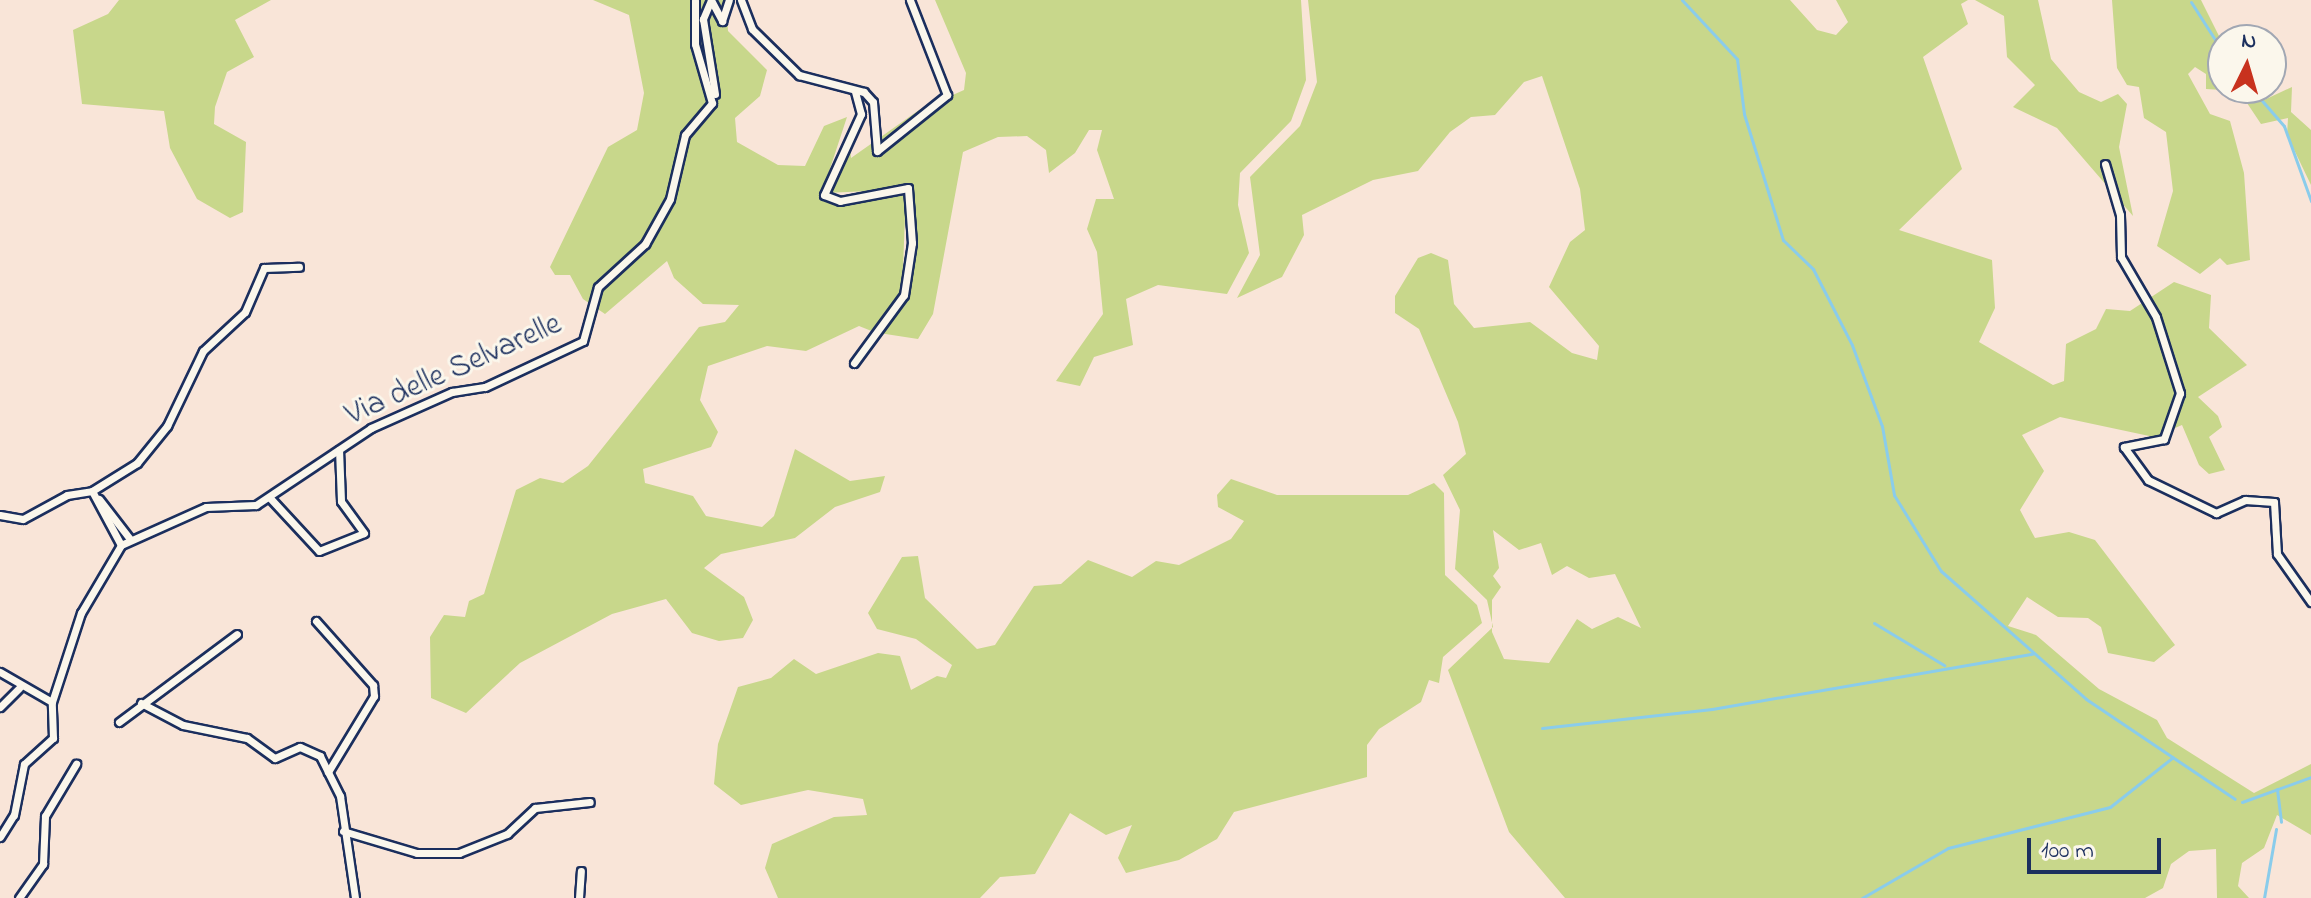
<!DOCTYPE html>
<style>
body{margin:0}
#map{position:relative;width:2311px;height:898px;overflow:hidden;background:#f9e5d8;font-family:"Indie Flower",sans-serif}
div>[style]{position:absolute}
.green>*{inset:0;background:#c8d78b}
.stream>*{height:3px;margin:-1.5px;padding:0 1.5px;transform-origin:1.5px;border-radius:1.5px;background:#8acceb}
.roads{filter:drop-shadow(2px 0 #1b2f5e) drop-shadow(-2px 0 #1b2f5e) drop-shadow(0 2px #1b2f5e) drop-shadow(0 -2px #1b2f5e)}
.street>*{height:7px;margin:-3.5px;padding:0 3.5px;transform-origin:3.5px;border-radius:3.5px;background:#fbf7ec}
span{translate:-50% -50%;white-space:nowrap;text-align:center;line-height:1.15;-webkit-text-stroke:6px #fbf7ec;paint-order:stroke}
.street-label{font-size:32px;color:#1b2f5e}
.north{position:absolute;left:2207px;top:24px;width:80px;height:80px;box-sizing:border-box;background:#fbf7ec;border:2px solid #a1a7b3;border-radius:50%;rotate:5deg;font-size:22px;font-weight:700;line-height:32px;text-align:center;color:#1b2f5e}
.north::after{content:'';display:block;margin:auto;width:28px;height:36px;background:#c8321e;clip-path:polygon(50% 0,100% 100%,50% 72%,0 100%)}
.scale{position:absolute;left:2027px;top:838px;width:134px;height:36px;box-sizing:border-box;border:4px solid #1b2f5e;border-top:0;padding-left:10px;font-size:24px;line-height:28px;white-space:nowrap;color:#1b2f5e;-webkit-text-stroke:6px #fbf7ec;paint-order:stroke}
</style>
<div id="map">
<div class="green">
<div style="clip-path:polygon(119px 0,271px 0,235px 20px,254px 57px,227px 72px,215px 107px,214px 124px,246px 142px,243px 212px,230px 218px,197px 199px,170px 148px,164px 111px,82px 104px,73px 30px,108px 14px)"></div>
<div style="clip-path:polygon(593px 0,726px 0,728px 31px,767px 70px,760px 96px,735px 118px,737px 142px,778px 165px,805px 166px,824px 126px,847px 117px,821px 196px,840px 203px,906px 191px,902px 294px,874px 332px,859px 326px,806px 351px,767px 346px,708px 366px,700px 400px,718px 432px,711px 447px,643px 469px,645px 483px,693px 496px,706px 516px,762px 527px,774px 516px,795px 449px,850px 481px,885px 476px,880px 492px,835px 507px,795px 538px,721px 554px,704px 568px,744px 597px,753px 620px,743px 638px,719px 641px,692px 633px,666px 599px,612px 614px,520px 663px,466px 713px,431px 698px,430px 637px,444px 615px,465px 617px,469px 601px,484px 594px,516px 490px,540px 478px,563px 483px,588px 466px,699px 327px,725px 322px,739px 305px,703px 304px,674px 278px,667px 261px,605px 314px,583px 299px,570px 275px,555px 275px,550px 267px,608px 147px,637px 130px,644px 93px,629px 15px)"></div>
<div style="clip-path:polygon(935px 0,1301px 0,1306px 80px,1291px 121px,1240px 173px,1238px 205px,1249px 253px,1227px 294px,1158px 285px,1126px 299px,1133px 345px,1094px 357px,1080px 386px,1056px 381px,1103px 314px,1097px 252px,1087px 229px,1096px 199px,1114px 199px,1097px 150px,1102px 130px,1089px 130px,1075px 153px,1049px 173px,1046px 150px,1027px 136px,998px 137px,963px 152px,933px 314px,918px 339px,879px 333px,907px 296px,912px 189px,826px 193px,849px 139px,851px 158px,919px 110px,964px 90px,966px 73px)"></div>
<div style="clip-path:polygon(evenodd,1308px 0,1790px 0,1817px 30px,1836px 35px,1848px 22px,1836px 0,1968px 0,1961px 4px,1968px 24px,1923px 57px,1962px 169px,1899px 230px,1992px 260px,1995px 308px,1979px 342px,2053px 385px,2064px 381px,2066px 344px,2096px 329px,2106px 309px,2130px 311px,2174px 282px,2211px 295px,2209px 328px,2247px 365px,2198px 397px,2218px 416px,2222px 427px,2209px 437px,2225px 470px,2209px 474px,2199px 465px,2182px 425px,2154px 437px,2060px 417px,2022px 435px,2044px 471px,2020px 510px,2035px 538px,2069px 532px,2095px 540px,2175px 645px,2154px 662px,2108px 653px,2101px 627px,2088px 618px,2058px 617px,2027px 597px,2008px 626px,2036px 635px,2099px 689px,2157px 720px,2167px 738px,2254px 793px,2311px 764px,2311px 835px,2277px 815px,2264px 848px,2242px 863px,2238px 886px,2249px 898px,2217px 898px,2216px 849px,2189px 851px,2171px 864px,2163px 888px,2145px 898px,1565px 898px,1509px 832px,1448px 670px,1493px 627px,1487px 600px,1455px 569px,1460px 510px,1443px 475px,1466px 454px,1458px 422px,1419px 329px,1395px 313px,1395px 296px,1418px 258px,1431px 253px,1448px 260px,1454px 304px,1474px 328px,1530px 322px,1572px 353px,1597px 360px,1599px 346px,1549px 287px,1570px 242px,1585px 230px,1580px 189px,1542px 76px,1524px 82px,1495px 115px,1471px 117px,1450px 132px,1418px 171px,1373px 180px,1302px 215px,1304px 235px,1282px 277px,1237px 298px,1260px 255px,1250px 177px,1300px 126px,1317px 82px,1308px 0,1493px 530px,1519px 550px,1541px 543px,1552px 575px,1567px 566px,1589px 578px,1615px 574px,1641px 628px,1618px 617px,1592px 629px,1577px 619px,1549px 663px,1504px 659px,1492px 632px,1492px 600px,1501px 587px,1493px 576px,1499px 568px,1493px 530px)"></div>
<div style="clip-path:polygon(1975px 0,2038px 0,2051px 59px,2079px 92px,2101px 102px,2118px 94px,2127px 104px,2119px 147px,2133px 216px,2057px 128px,2013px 107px,2035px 85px,2007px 57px,2004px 16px)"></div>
<div style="clip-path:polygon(2112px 0,2201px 0,2223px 44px,2223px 88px,2249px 88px,2249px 98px,2264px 100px,2292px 87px,2291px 112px,2311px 130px,2311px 185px,2287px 135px,2288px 118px,2261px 124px,2239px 91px,2206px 89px,2206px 74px,2195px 67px,2188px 74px,2210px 114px,2230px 121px,2244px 173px,2250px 260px,2227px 265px,2220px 258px,2200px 274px,2157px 246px,2173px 191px,2166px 132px,2144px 118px,2139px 87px,2127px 85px,2117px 68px)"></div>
<div style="clip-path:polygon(1231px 479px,1277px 495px,1408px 495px,1434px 483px,1444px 493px,1445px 575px,1477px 605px,1482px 623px,1443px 657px,1439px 683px,1429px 680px,1421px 702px,1379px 729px,1367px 745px,1367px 777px,1234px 812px,1217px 839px,1179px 860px,1126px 873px,1118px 858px,1132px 825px,1106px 835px,1070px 813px,1035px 874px,1000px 877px,980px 898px,778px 898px,765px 868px,772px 844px,834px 817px,867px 815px,863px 799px,808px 790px,741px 805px,714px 784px,718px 744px,738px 687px,771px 678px,794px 659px,816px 674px,878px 653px,900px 656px,911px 690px,937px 676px,946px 678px,952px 665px,916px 639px,877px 629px,868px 613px,902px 557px,918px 556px,925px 598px,977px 649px,995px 645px,1034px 586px,1061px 584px,1088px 560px,1132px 577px,1156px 561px,1179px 565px,1231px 539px,1244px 521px,1218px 507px,1217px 495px)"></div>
</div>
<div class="stream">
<div style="left:1682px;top:0;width:81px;rotate:47deg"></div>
<div style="left:1737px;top:59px;width:55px;rotate:82.7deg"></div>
<div style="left:1744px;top:114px;width:132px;rotate:72.8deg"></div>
<div style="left:1783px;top:240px;width:42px;rotate:44deg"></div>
<div style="left:1813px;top:269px;width:85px;rotate:62.8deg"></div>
<div style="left:1852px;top:345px;width:86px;rotate:69.7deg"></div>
<div style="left:1882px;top:426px;width:70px;rotate:80.1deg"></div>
<div style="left:1894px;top:495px;width:89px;rotate:58.3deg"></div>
<div style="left:1941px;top:571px;width:193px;rotate:41.4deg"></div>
<div style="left:2086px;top:699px;width:179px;rotate:33.9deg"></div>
<div style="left:2191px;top:2px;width:59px;rotate:57.4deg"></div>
<div style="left:2251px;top:88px;width:50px;rotate:49deg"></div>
<div style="left:2284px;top:126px;width:80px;rotate:70.2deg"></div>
<div style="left:1874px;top:623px;width:82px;rotate:31deg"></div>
<div style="left:1542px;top:728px;width:171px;rotate:-6.4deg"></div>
<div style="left:1712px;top:709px;width:325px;rotate:-9.8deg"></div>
<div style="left:2277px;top:789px;width:33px;rotate:83deg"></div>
<div style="left:2242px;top:802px;width:73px;rotate:-19.9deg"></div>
<div style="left:1862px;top:898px;width:99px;rotate:-30.2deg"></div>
<div style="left:1948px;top:848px;width:167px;rotate:-14.2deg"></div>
<div style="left:2110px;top:807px;width:80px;rotate:-38.4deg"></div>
<div style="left:2264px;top:898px;width:70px;rotate:-80.1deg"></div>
</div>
<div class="roads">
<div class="street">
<div style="left:711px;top:0;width:21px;rotate:113deg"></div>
<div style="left:703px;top:19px;width:76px;rotate:80.9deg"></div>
<div style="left:711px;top:0;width:24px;rotate:62deg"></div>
<div style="left:722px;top:21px;width:22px;rotate:-72deg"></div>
<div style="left:741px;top:0;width:31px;rotate:69deg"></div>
<div style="left:752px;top:29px;width:66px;rotate:44.4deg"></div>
<div style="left:799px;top:75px;width:67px;rotate:14.7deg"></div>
<div style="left:864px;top:92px;width:13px;rotate:48deg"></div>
<div style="left:873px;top:102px;width:49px;rotate:85.3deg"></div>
<div style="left:877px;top:151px;width:90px;rotate:-38.7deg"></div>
<div style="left:947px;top:95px;width:102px;rotate:-111.3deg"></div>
<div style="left:2105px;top:164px;width:53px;rotate:73.6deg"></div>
<div style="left:2120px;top:215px;width:42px;rotate:88.6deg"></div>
<div style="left:2121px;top:257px;width:69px;rotate:59.7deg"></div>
<div style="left:2156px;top:317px;width:80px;rotate:72.5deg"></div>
<div style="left:2180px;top:393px;width:49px;rotate:109.2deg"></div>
<div style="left:2164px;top:439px;width:41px;rotate:168.7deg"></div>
<div style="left:2124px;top:447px;width:41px;rotate:54deg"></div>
<div style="left:2148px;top:480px;width:76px;rotate:25.9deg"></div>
<div style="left:2216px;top:513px;width:32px;rotate:-24deg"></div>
<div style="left:2245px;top:500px;width:29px;rotate:4deg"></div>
<div style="left:2274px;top:502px;width:52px;rotate:86.7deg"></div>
<div style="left:2277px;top:554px;width:59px;rotate:54.7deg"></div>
<div style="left:854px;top:363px;width:84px;rotate:-53.7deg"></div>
<div style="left:904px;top:295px;width:53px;rotate:-81.3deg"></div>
<div style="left:912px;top:243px;width:55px;rotate:-94.2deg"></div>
<div style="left:908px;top:188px;width:69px;rotate:169.2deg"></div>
<div style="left:840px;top:201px;width:17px;rotate:-159deg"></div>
<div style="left:824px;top:195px;width:89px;rotate:-65.4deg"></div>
<div style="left:861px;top:114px;width:24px;rotate:-105deg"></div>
<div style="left:92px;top:491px;width:61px;rotate:61.8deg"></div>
<div style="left:270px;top:498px;width:72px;rotate:47.2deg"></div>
<div style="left:319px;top:551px;width:48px;rotate:-21.8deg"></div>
<div style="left:364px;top:533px;width:39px;rotate:-126deg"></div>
<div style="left:341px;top:501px;width:51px;rotate:-92.2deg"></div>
<div style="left:99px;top:499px;width:51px;rotate:52.2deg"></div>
<div style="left:0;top:515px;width:23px;rotate:10deg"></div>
<div style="left:23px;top:519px;width:50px;rotate:-28.6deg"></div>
<div style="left:67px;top:495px;width:25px;rotate:-9deg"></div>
<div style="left:92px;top:491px;width:53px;rotate:-31.9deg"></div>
<div style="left:137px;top:463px;width:48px;rotate:-51deg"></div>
<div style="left:167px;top:426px;width:83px;rotate:-64.4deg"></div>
<div style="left:203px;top:351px;width:57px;rotate:-42.9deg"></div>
<div style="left:245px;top:312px;width:48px;rotate:-66.6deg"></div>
<div style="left:264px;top:268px;width:35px;rotate:-2deg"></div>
<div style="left:316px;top:621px;width:86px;rotate:48.3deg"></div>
<div style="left:373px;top:685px;width:11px;rotate:85deg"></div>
<div style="left:374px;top:696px;width:89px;rotate:121.2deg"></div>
<div style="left:0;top:672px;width:60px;rotate:30deg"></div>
<div style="left:141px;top:703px;width:47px;rotate:27.6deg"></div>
<div style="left:183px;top:725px;width:65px;rotate:11.5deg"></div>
<div style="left:247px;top:738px;width:34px;rotate:36deg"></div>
<div style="left:275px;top:758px;width:27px;rotate:-24deg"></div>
<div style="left:300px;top:747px;width:22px;rotate:24deg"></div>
<div style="left:320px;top:756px;width:45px;rotate:63.4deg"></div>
<div style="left:340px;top:796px;width:103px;rotate:81.6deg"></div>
<div style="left:0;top:707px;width:27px;rotate:-45deg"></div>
<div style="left:119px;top:722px;width:147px;rotate:-36.7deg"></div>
<div style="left:343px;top:831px;width:77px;rotate:16.6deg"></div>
<div style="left:417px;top:853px;width:42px"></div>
<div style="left:459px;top:853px;width:52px;rotate:-21.6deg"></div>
<div style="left:507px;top:834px;width:38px;rotate:-43deg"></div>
<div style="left:535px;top:808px;width:55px;rotate:-6.2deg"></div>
<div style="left:0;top:837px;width:26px;rotate:-58deg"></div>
<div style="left:14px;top:815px;width:52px;rotate:-78.9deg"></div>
<div style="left:24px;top:764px;width:39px;rotate:-42deg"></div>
<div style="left:53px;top:738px;width:36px;rotate:-92deg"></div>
<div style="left:52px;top:702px;width:94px;rotate:-72deg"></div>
<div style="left:81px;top:613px;width:79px;rotate:-59.5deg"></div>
<div style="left:121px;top:545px;width:93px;rotate:-24.1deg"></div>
<div style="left:206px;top:507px;width:50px;rotate:-2.3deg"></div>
<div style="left:256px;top:505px;width:138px;rotate:-33.8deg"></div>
<div style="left:371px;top:428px;width:89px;rotate:-24deg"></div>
<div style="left:452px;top:392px;width:33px;rotate:-9deg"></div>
<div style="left:485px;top:387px;width:108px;rotate:-25.1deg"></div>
<div style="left:583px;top:341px;width:56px;rotate:-74.5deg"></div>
<div style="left:598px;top:287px;width:64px;rotate:-42.5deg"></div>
<div style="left:645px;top:244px;width:51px;rotate:-60.9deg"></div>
<div style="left:670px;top:199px;width:66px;rotate:-76.8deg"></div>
<div style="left:685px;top:135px;width:42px;rotate:-49.8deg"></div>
<div style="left:712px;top:103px;width:61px;rotate:-106.1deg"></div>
<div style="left:695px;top:44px;width:44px;rotate:-90deg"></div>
<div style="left:19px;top:898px;width:42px;rotate:-54.8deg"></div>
<div style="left:43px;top:864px;width:48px;rotate:-87.6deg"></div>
<div style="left:45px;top:816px;width:61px;rotate:-59.2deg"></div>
<div style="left:579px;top:898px;width:27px;rotate:-86deg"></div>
</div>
</div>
<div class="street-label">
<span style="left:454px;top:371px;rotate:-24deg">Via delle Selvarelle</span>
</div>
<div class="north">N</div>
<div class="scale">100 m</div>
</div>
